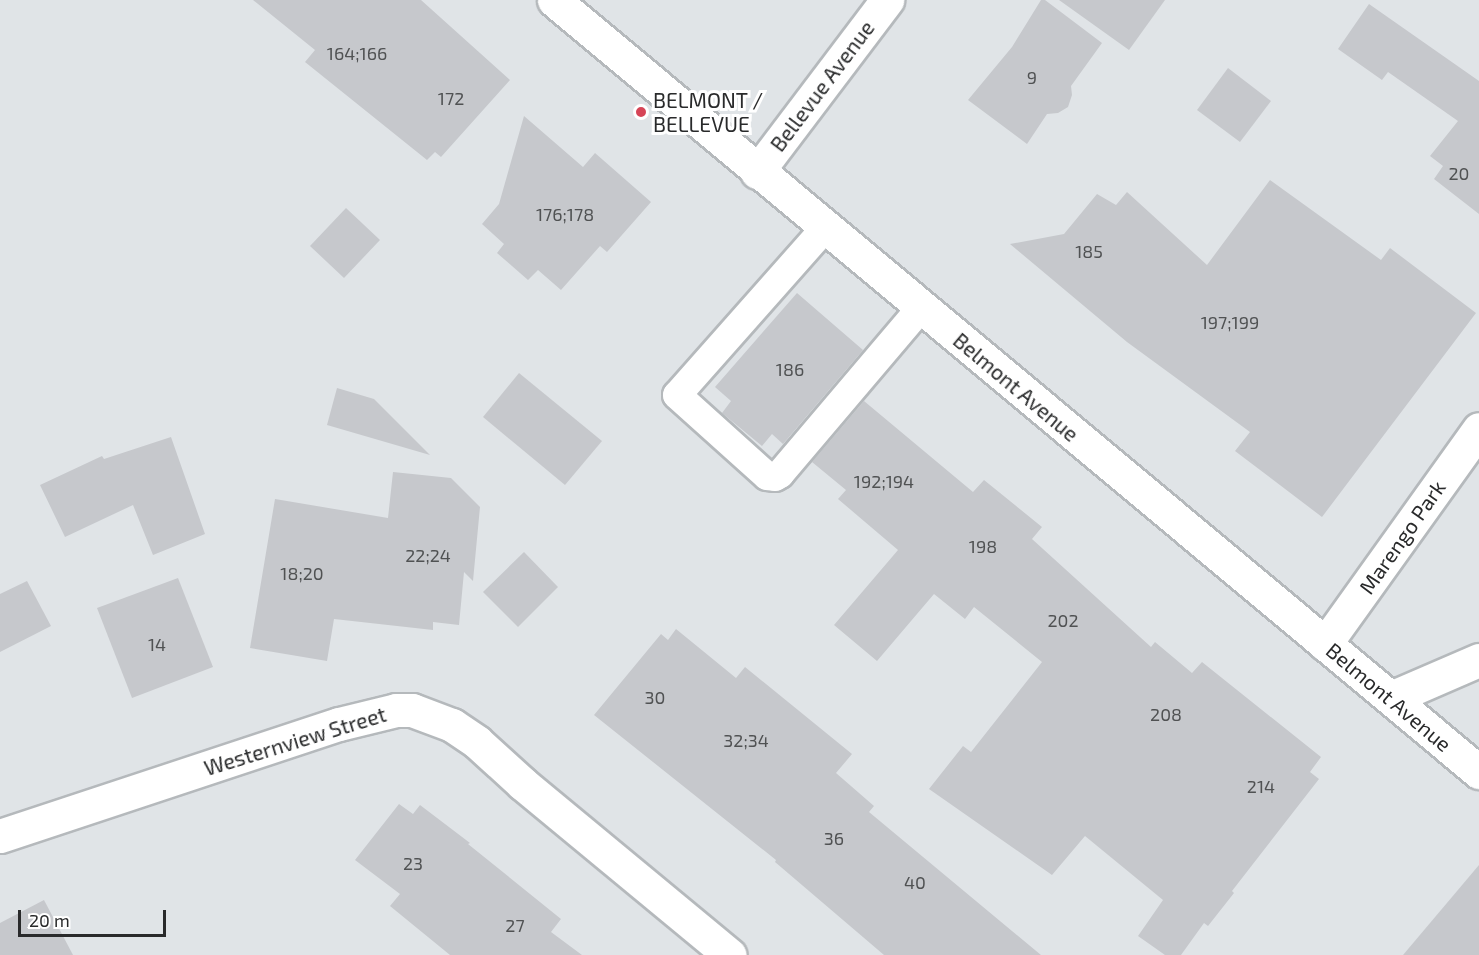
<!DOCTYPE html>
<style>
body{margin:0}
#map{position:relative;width:1479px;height:955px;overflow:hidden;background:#e0e4e7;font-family:"Exo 2",sans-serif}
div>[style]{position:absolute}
.building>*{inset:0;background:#c6c8cc}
.roads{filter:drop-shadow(2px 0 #b5b9bc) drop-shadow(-2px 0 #b5b9bc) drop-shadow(0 2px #b5b9bc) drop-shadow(0 -2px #b5b9bc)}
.service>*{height:28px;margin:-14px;padding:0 14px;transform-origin:14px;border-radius:14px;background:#fff}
.minor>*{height:33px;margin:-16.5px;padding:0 16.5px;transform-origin:16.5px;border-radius:16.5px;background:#fff}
.primary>*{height:33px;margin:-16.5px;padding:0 16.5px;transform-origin:16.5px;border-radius:16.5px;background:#fff}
.dots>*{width:16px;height:16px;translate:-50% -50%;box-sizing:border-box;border:3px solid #fff;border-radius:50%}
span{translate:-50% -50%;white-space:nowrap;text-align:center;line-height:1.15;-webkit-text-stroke:6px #fff;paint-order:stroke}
.number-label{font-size:18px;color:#505253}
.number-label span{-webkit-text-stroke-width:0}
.street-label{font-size:21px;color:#292a2b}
.poi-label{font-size:21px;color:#292a2b}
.left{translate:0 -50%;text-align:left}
.scale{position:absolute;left:18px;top:910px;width:148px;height:27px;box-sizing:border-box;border:3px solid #292a2b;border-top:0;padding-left:8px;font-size:18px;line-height:21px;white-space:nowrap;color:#292a2b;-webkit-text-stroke:4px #fff;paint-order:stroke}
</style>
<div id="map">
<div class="building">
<div style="clip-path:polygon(253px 0,421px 0,510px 80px,441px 157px,435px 152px,427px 160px,305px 62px,315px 50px)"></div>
<div style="clip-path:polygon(1041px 0,1045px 0,1102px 43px,1071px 86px,1072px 95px,1068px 107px,1058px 113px,1047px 114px,1027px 144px,968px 100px,1012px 47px)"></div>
<div style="clip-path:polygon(1059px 0,1165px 0,1129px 50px)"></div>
<div style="clip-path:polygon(1369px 4px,1479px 81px,1479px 214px,1434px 179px,1443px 166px,1430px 156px,1458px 121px,1388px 72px,1382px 80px,1338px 49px)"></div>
<div style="clip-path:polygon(1228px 68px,1271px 101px,1240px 142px,1197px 110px)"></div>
<div style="clip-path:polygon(524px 116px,583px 167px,595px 153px,651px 202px,607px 252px,600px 246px,561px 290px,538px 270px,528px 280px,497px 253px,504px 244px,482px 224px,499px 204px)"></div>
<div style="clip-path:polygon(1270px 180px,1381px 260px,1390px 248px,1476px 313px,1322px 517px,1235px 451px,1250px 432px,1127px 342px,1010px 244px,1064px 234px,1097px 194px,1116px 205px,1127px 192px,1207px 265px)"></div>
<div style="clip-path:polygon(346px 208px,380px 240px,344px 278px,310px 246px)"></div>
<div style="clip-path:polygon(797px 293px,863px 350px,783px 444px,772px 434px,762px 446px,722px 413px,731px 401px,715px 387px)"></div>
<div style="clip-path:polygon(519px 373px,602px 441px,565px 485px,483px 417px)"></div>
<div style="clip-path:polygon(337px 388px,374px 399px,430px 455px,327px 425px)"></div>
<div style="clip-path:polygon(864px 401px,973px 492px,984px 480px,1042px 527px,1032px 539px,1151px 647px,1155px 642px,1192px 673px,1202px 662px,1321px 757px,1310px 772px,1319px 779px,1232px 891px,1234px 893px,1208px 926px,1204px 923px,1181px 955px,1165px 955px,1138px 936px,1163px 900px,1085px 836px,1052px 875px,929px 789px,963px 746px,971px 752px,1042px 662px,974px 607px,965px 619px,934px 594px,877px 661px,834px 625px,898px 550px,838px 499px,846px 490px,812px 462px)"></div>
<div style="clip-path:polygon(171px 437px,205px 534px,153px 555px,133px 505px,65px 537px,40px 485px,102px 456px,104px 459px)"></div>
<div style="clip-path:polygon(393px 472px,451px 478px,480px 507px,473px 581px,464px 572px,459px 625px,433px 622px,433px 630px,334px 619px,327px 661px,250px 648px,275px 499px,388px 518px)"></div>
<div style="clip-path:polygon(524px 552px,558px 587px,518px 627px,483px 592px)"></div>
<div style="clip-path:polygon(178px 578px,213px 667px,132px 698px,97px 608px)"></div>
<div style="clip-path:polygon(27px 581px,51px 626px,0 652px,0 594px)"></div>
<div style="clip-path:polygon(676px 629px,736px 678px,745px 667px,852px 754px,836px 773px,874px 806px,869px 812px,1041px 955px,884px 955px,775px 862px,776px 860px,594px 715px,661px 634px,668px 640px)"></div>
<div style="clip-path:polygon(399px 804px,413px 814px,420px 805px,470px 843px,468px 844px,561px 919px,551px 932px,582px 955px,450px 955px,390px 906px,400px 894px,355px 860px)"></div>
<div style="clip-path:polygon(1479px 865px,1479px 955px,1403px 955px)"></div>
<div style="clip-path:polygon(44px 900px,73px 955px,0 955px,0 923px)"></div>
</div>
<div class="roads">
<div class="service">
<div style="left:825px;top:228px;width:223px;rotate:131.5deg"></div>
<div style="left:677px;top:395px;width:121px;rotate:42deg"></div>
<div style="left:767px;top:476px;width:8px;rotate:7deg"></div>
<div style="left:775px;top:477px;width:6px;rotate:-31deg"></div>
<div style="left:780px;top:474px;width:218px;rotate:-49.7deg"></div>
</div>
<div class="minor">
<div style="left:757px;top:172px;width:216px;rotate:-52.9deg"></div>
<div style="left:1325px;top:644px;width:264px;rotate:-54.4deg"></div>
<div style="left:1391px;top:698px;width:96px;rotate:-23.4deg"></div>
<div style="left:0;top:836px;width:357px;rotate:-18.3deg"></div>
<div style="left:339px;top:724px;width:59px;rotate:-13.8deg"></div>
<div style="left:396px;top:710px;width:16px"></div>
<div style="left:412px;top:710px;width:43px;rotate:20.6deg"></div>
<div style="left:452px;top:725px;width:30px;rotate:34deg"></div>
<div style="left:477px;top:742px;width:62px;rotate:42.4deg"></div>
<div style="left:523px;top:784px;width:268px;rotate:39.6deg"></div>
</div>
<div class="primary">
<div style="left:554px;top:0;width:1205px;rotate:39.85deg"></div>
</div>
</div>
<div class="dots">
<div style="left:641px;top:112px;background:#d64557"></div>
</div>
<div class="number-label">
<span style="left:357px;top:53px">164;166</span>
<span style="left:1032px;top:77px">9</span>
<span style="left:451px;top:98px">172</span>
<span style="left:1459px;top:173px">20</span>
<span style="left:565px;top:214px">176;178</span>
<span style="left:1089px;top:251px">185</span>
<span style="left:1230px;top:322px">197;199</span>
<span style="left:790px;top:369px">186</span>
<span style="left:884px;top:481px">192;194</span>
<span style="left:983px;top:546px">198</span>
<span style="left:428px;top:555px">22;24</span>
<span style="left:302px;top:573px">18;20</span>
<span style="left:1063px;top:620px">202</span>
<span style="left:157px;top:644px">14</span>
<span style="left:655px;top:697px">30</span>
<span style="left:1166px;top:714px">208</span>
<span style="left:746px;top:740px">32;34</span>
<span style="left:1261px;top:786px">214</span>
<span style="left:834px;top:838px">36</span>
<span style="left:413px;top:863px">23</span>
<span style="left:915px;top:882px">40</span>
<span style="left:515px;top:925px">27</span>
</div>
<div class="street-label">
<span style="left:822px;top:86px;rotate:-53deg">Bellevue Avenue</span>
<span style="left:1016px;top:387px;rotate:40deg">Belmont Avenue</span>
<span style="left:1402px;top:537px;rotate:-55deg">Marengo Park</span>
<span style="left:1389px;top:697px;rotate:40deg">Belmont Avenue</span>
<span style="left:295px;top:741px;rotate:-17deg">Westernview Street</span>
</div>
<div class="poi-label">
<span class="left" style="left:653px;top:112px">BELMONT /<br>BELLEVUE</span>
</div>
<div class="scale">20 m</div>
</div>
